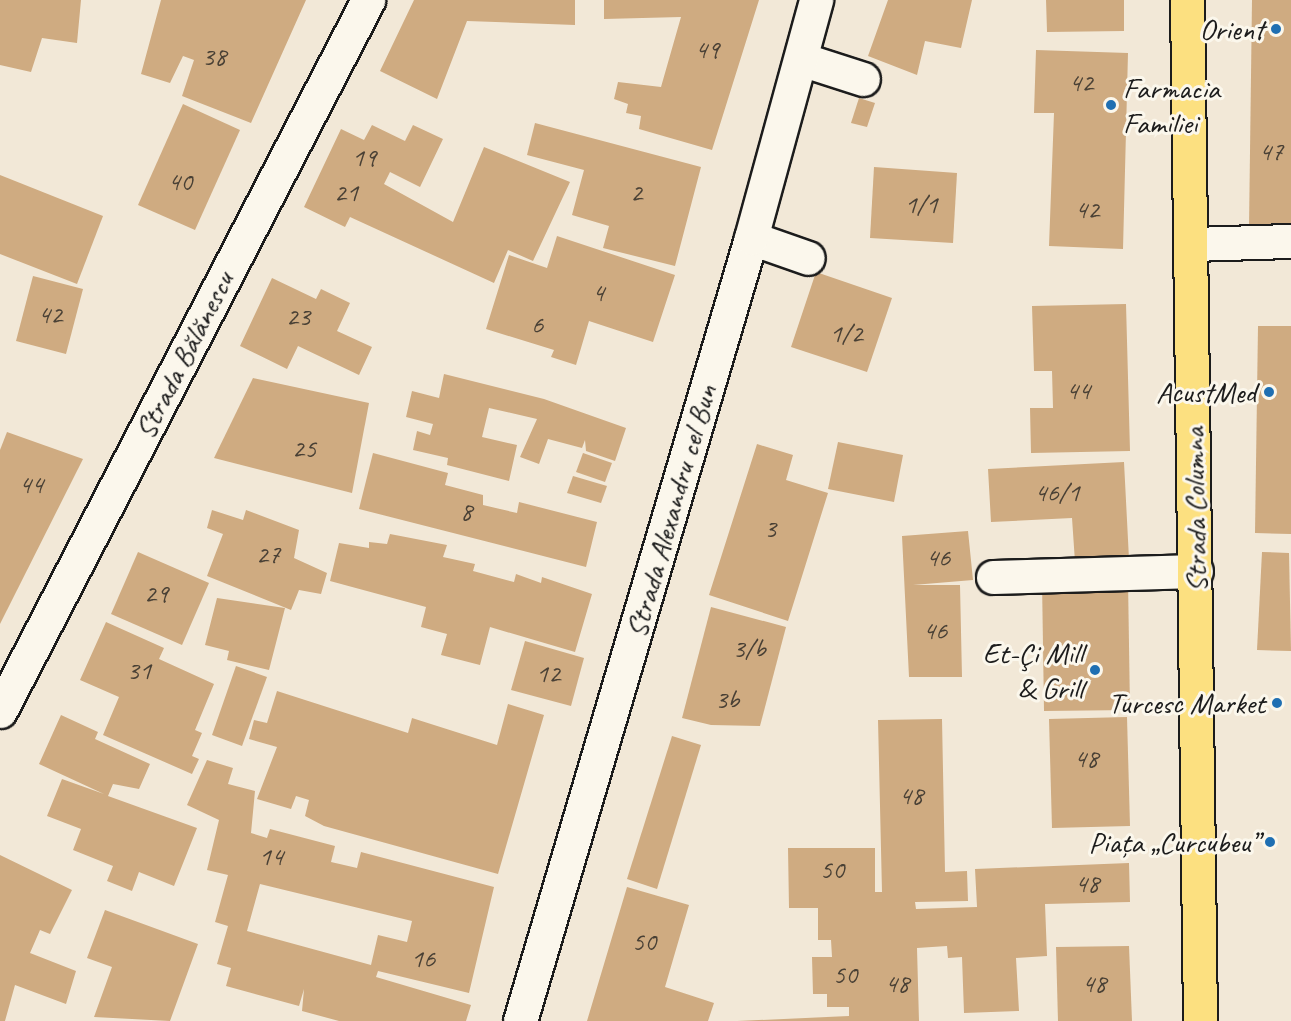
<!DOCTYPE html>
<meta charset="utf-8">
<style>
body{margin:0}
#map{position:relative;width:1291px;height:1021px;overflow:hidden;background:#f2e8d7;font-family:Caveat,sans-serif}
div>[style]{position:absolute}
.building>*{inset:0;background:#cfab81}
.roads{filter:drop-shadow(2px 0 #1c1c1c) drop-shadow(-2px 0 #1c1c1c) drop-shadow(0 2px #1c1c1c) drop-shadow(0 -2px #1c1c1c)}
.minor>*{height:33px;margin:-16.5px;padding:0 16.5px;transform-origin:16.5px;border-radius:16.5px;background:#fbf7ec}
.major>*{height:33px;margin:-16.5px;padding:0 16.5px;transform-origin:16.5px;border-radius:16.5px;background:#fce080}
.dots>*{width:16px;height:16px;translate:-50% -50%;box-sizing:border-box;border:3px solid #fbf7ec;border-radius:50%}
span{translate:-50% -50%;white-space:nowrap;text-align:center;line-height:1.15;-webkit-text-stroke:6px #fbf7ec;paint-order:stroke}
.number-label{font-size:27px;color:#494035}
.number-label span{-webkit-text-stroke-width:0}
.poi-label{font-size:30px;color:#1c1c1c}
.right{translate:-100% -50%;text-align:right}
.left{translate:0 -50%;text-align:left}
.street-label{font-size:30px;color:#1c1c1c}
</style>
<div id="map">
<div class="building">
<div style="clip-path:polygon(0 0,81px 0,77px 43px,42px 38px,31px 72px,0 65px)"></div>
<div style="clip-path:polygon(161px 0,306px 0,251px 123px,182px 96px,194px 60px,183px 56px,170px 83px,141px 74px)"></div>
<div style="clip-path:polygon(414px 0,575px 0,575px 25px,467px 21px,437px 99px,380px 71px)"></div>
<div style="clip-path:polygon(604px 0,759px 0,712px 150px,639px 129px,641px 116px,626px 113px,628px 104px,614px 99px,618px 82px,661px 87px,681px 17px,604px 19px)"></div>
<div style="clip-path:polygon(888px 0,972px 0,961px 48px,925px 41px,917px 75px,868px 56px)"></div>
<div style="clip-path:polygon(1046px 0,1124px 0,1124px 31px,1047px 32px)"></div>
<div style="clip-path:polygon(1252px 0,1291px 0,1291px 228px,1249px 228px)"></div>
<div style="clip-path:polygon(1036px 50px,1128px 53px,1123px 249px,1049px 246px,1054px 113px,1034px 113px)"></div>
<div style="clip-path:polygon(859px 98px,875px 103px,867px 127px,851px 123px)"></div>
<div style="clip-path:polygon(183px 104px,240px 130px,195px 230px,138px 205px)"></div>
<div style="clip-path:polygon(535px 123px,701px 167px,675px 266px,603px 248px,609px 226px,572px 215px,584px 170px,527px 155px)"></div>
<div style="clip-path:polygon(372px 125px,405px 141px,413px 125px,443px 139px,420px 187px,390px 172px,384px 184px,453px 222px,484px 147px,570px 182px,533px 261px,508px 250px,494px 283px,350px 217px,345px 227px,304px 207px,341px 129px,364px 140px)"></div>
<div style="clip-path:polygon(874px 167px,957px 173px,953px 243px,870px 238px)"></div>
<div style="clip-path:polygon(0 175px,103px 216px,77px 284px,0 254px)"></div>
<div style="clip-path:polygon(557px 236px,675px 275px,653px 342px,589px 321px,576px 365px,551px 357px,554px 350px,486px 329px,509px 255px,547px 268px)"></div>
<div style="clip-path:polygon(816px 272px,892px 298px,867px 372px,791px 347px)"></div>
<div style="clip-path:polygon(33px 276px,83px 289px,66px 354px,16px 341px)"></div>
<div style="clip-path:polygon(272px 278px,316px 299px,321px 289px,350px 303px,337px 331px,372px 347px,359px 375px,298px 346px,287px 369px,240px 346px)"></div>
<div style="clip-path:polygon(1126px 304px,1130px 451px,1031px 453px,1030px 408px,1053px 408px,1052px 371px,1034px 371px,1032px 306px)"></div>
<div style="clip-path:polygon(1258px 326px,1291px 326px,1291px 534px,1255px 533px)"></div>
<div style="clip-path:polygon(444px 374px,544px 399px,626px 428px,615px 461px,586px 451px,585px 440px,582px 448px,548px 439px,539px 464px,520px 457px,537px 419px,489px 408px,482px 437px,517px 445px,509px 481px,447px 465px,448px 458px,413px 450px,417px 431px,430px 435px,433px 424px,406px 417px,412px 391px,439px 398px)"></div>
<div style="clip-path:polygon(253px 378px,369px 403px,352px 493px,214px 458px)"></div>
<div style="clip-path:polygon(7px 432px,83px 459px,0 624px,0 450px)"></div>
<div style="clip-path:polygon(838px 442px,903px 455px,894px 502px,828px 489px)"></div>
<div style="clip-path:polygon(757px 444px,793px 455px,786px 480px,828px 493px,788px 621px,709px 595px)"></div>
<div style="clip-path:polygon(373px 453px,448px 473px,445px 485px,483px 495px,483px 505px,517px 513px,519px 502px,597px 522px,586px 567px,359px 509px)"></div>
<div style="clip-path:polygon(583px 453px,612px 463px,605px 482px,576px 472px)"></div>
<div style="clip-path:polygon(1124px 462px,1129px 559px,1075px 562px,1072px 518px,991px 522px,988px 469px)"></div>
<div style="clip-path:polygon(573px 476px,607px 486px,601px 503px,567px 493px)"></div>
<div style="clip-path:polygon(212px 510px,243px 520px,246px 510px,299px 530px,294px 558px,327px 573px,321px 594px,299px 590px,291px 610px,207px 576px,223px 534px,207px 528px)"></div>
<div style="clip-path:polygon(968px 531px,973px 580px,913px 585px,960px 585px,962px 677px,909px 677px,902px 536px)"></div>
<div style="clip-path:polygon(390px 534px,447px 545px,443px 557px,475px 564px,473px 571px,514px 582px,516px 574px,541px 583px,542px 577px,592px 594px,575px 652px,490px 627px,480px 665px,441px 655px,447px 634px,421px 627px,426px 607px,330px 581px,339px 543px,369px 548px,369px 542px,387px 544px)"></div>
<div style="clip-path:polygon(138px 552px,209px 583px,182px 645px,111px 614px)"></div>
<div style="clip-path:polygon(1262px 552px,1289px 553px,1291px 651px,1257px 650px)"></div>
<div style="clip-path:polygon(1128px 580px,1130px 710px,1044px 711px,1042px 581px)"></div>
<div style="clip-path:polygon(217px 598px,285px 608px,269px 670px,227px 660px,229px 651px,205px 645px)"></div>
<div style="clip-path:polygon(711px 607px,786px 627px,760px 726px,711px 725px,682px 718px)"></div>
<div style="clip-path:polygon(106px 622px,164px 648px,159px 659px,214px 684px,195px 730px,202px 733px,192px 756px,199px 759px,192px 774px,103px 735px,119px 697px,80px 680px)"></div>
<div style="clip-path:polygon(525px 641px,584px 658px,571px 706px,511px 690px)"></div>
<div style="clip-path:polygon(236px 666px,267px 677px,242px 746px,212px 735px)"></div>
<div style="clip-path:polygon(277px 691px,408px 733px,412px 718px,497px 745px,508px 704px,544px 715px,498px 874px,324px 826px,305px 816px,309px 800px,296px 796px,291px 809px,257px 799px,277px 747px,249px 739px,254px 720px,267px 723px)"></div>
<div style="clip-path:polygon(61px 715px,98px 732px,95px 739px,150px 764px,139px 789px,113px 784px,108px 796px,197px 828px,174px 886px,139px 872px,132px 891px,107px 881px,113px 866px,73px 850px,81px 829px,47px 816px,62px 779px,104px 794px,39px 764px)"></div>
<div style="clip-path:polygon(1127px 717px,1130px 826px,1052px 828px,1049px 719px)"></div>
<div style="clip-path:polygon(942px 719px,945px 872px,967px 871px,968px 901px,915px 902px,916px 909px,977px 907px,975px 869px,1129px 863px,1130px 902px,1045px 904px,1047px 956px,1016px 958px,1019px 1011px,964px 1013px,962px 957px,948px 958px,947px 946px,917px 948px,919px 1021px,737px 1021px,849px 1016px,849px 1007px,827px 1007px,827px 994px,813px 994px,812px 957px,832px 957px,831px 940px,818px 940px,818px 908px,789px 908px,788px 848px,875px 848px,875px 892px,882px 892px,878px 720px)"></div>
<div style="clip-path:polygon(672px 736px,701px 745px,657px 889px,627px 879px)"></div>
<div style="clip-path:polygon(evenodd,207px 760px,233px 768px,228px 784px,255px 791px,251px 833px,267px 838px,270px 829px,335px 846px,331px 862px,357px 868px,361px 852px,494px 887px,469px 993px,378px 971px,376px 977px,471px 1005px,466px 1021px,339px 1021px,302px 1011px,304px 989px,299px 1006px,226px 986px,231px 968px,217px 964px,228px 926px,215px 922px,228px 875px,207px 870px,219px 820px,187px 805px,207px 760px,260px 884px,412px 921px,407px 942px,378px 935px,371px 965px,247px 931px,260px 884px)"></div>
<div style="clip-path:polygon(0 855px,72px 890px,50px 934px,40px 930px,30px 953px,76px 971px,66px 1004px,15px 985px,5px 1021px,0 1021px)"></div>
<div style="clip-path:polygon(627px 887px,689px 905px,665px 987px,714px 1003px,708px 1021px,587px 1021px)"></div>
<div style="clip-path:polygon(105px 910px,198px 944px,170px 1021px,94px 1017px,112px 967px,87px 958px)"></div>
<div style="clip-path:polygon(1129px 946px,1132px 1021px,1058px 1021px,1056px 947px)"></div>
</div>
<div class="roads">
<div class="minor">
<div style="left:801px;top:59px;width:65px;rotate:17.9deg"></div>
<div style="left:751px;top:238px;width:60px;rotate:19.3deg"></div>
<div style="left:1193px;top:244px;width:98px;rotate:-1.8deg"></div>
<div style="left:993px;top:577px;width:203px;rotate:-1.7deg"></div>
<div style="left:0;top:711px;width:801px;rotate:-62.63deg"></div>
<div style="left:520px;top:1021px;width:816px;rotate:-73.56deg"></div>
<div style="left:751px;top:238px;width:247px;rotate:-74.7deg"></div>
</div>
<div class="major">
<div style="left:1187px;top:0;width:1021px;rotate:89.27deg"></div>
</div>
</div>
<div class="dots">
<div style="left:1276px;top:29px;background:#1f6fb2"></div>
<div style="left:1111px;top:105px;background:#1f6fb2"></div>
<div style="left:1269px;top:392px;background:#1f6fb2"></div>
<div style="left:1095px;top:670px;background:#1f6fb2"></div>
<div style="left:1277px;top:703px;background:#1f6fb2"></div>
<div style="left:1270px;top:842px;background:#1f6fb2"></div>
</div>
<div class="number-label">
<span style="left:707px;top:50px">49</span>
<span style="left:214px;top:57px">38</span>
<span style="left:1081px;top:83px">42</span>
<span style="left:1271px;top:152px">47</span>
<span style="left:364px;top:158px">19</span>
<span style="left:180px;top:182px">40</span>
<span style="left:346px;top:193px">21</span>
<span style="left:636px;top:193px">2</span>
<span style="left:921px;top:205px">1/1</span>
<span style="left:1087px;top:210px">42</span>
<span style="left:598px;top:293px">4</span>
<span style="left:50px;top:315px">42</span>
<span style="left:298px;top:317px">23</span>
<span style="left:537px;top:325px">6</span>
<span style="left:846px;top:334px">1/2</span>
<span style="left:1078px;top:391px">44</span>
<span style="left:304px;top:449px">25</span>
<span style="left:31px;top:485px">44</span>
<span style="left:1057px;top:493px">46/1</span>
<span style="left:466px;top:512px">8</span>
<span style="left:770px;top:529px">3</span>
<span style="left:268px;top:555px">27</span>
<span style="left:938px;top:558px">46</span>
<span style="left:156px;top:594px">29</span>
<span style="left:935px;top:631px">46</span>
<span style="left:749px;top:649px">3/b</span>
<span style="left:139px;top:671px">31</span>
<span style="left:548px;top:674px">12</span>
<span style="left:727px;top:700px">3b</span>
<span style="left:1086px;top:759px">48</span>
<span style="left:911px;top:796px">48</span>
<span style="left:271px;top:857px">14</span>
<span style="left:832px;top:870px">50</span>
<span style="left:1087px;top:884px">48</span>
<span style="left:644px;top:942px">50</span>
<span style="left:423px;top:959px">16</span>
<span style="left:845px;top:975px">50</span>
<span style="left:897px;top:984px">48</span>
<span style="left:1094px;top:984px">48</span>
</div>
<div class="poi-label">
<span class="right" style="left:1264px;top:29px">Orient</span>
<span class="left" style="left:1123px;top:105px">Farmacia<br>Familiei</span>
<span class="right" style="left:1256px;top:392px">AcustMed</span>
<span class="right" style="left:1083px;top:670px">Et-Çi Mill<br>&amp; Grill</span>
<span class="right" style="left:1265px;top:703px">Turcesc Market</span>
<span class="right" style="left:1258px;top:842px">Piața „Curcubeu”</span>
</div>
<div class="street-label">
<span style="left:184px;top:355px;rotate:-63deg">Strada Bălănescu</span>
<span style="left:1195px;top:510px;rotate:-91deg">Strada Columna</span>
<span style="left:671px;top:511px;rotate:-74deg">Strada Alexandru cel Bun</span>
</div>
</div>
